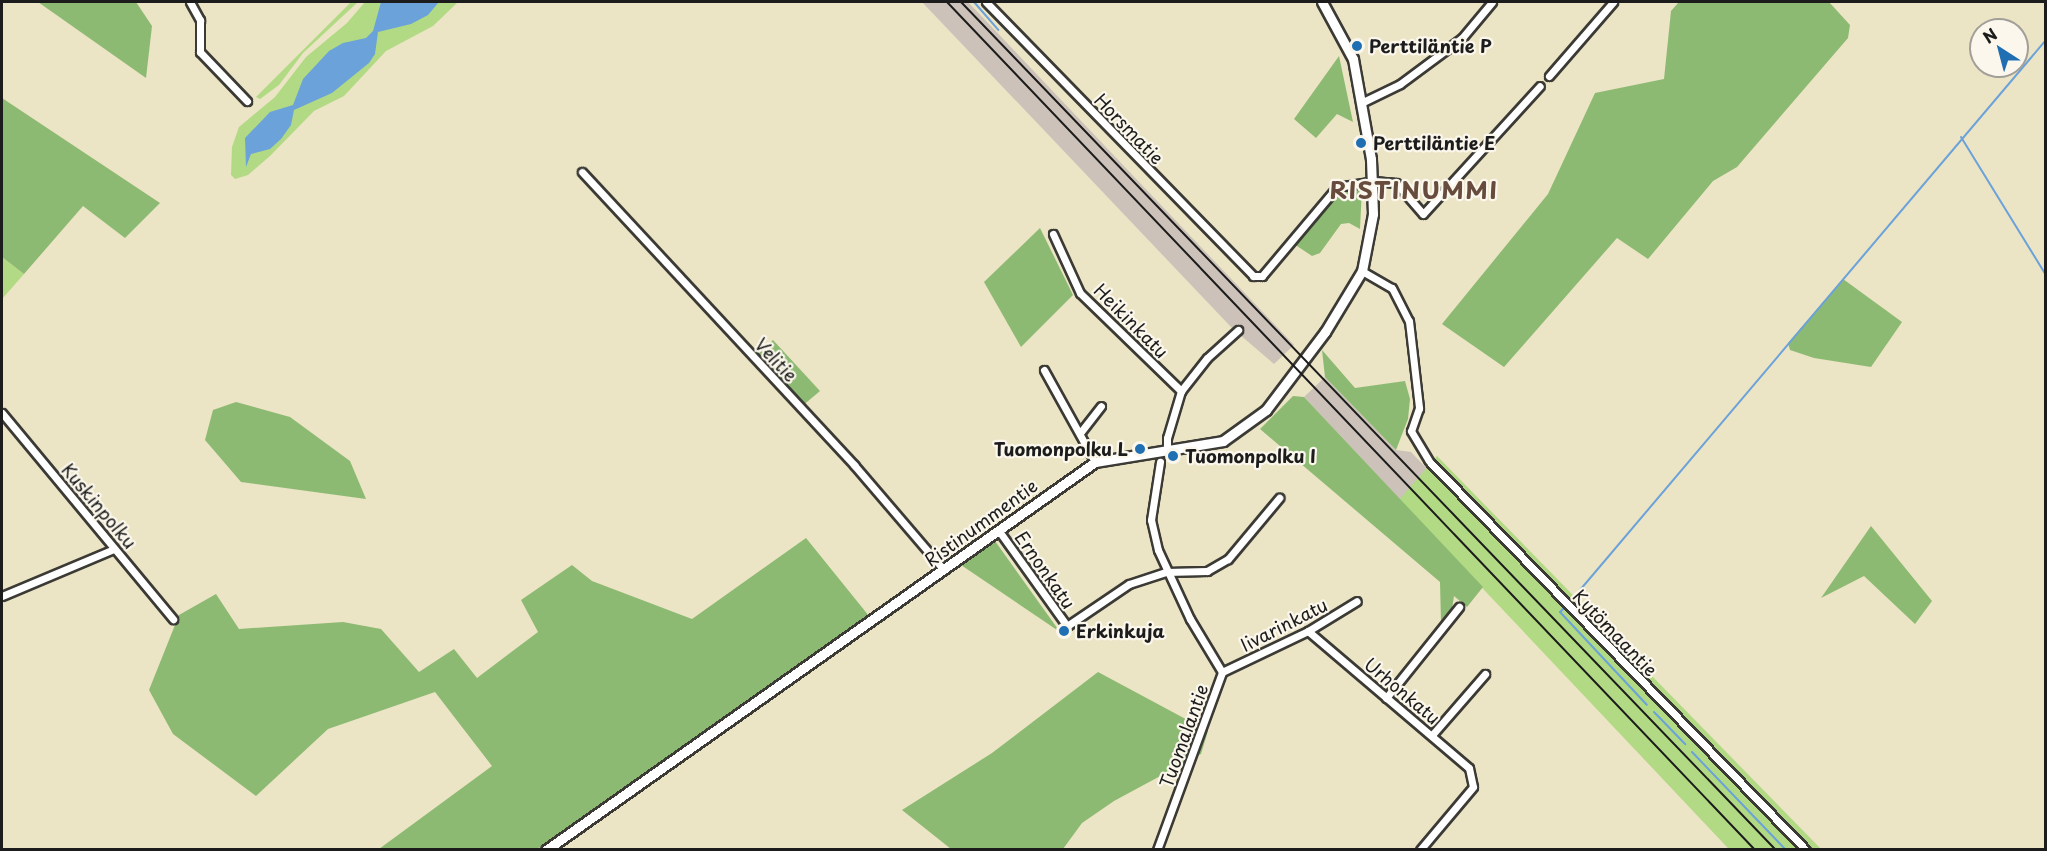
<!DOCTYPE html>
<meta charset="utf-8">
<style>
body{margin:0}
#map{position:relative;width:2047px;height:851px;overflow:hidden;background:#ebe4c5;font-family:"Playpen Sans",sans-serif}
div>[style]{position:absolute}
.industrial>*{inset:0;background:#ccc2b9}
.green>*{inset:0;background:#b2da84}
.forest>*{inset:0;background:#8dba72}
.water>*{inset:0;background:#6aa2d9}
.stream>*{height:2px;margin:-1px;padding:0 1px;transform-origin:1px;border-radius:1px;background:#6aa2d9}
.roads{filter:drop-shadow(2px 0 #3b3a35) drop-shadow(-2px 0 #3b3a35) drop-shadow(0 2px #3b3a35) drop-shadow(0 -2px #3b3a35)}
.minor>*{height:7px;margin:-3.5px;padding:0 3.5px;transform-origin:3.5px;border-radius:3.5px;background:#fff}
.tertiary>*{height:9px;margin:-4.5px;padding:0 4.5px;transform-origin:4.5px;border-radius:4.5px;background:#fff}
.rail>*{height:2px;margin:-1px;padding:0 1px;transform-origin:1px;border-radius:1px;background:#1c1c1c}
.dots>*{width:16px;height:16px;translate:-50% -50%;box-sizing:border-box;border:3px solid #fbf7ec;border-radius:50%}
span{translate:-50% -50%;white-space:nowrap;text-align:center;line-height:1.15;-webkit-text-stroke:4.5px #fbf7ec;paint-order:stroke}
.poi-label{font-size:18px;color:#1c1c1c;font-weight:700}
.left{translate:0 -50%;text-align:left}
.right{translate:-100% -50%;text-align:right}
.street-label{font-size:18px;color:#1c1c1c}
.district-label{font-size:24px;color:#674c3e;font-weight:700;letter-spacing:1.5px}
.frame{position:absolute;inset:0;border:3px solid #1c1c1c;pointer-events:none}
.north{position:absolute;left:1969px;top:18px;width:60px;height:60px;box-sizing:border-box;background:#fbf7ec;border:2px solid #a29f99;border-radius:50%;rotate:324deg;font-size:16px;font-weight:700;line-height:24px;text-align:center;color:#1c1c1c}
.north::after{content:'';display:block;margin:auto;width:21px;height:27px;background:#1f6fb2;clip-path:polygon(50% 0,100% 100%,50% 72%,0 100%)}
</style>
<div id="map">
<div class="industrial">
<div style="clip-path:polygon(922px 2px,968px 2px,1294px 345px,1274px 364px,1232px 328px)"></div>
<div style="clip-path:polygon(1325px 377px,1396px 450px,1411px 452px,1792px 849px,1729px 849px,1304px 397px)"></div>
</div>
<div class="green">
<div style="clip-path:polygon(351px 2px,358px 2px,303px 53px,279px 85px,260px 99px,256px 97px)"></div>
<div style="clip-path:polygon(365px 2px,458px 2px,433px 26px,386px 51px,344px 96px,314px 111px,270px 156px,248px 175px,235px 179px,231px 175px,232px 147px,239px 127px,275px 97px,306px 57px,347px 23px)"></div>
<div style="clip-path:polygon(2px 257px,24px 274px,2px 299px)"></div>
<div style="clip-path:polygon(1437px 456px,1821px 849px,1729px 849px,1399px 500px)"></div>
</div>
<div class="forest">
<div style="clip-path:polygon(38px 2px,136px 2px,152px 26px,146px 78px)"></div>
<div style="clip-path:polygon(1679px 2px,1829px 2px,1850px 25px,1848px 38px,1737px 167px,1713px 181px,1648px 259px,1617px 238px,1504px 367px,1442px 324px,1548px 194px,1595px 93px,1664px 79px,1671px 11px)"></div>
<div style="clip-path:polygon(1339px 56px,1353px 122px,1337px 114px,1316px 138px,1294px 119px)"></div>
<div style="clip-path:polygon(2px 98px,160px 203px,125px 238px,83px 206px,24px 274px,2px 257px)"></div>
<div style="clip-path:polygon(1343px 188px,1362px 188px,1360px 229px,1349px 223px,1341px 224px,1320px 253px,1312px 256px,1294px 244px)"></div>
<div style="clip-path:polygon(1040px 228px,1073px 295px,1021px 347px,984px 282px)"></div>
<div style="clip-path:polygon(1843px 279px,1902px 322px,1871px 367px,1814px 358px,1790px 350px,1788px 343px)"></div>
<div style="clip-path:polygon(773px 340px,820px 391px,801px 407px,755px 357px)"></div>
<div style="clip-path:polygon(1322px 350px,1355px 388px,1405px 381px,1410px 399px,1408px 419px,1396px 450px,1325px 377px)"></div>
<div style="clip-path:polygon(1293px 396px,1304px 397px,1483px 587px,1467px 607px,1454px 596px,1452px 609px,1441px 623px,1440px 582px,1260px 429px)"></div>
<div style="clip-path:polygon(236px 402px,290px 417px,350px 461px,366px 499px,241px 482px,205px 440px,213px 410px)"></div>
<div style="clip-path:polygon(1871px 526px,1932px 601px,1915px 624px,1864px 576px,1821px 598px)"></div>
<div style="clip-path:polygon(806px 538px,869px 616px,537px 849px,379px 849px,492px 766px,435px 692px,328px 729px,256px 796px,173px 734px,149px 690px,179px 615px,216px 594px,239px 629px,343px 622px,381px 629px,419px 672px,454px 649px,477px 678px,538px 632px,521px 600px,572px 565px,592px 581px,692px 619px)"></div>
<div style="clip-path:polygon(995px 541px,1060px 632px,961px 565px)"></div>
<div style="clip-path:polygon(1098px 672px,1208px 731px,1201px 754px,1114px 801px,1082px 823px,1063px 849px,951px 849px,902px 810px,992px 753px)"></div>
</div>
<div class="water">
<div style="clip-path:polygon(381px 2px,439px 2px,428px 15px,411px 24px,378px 32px,375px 54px,369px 63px,332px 93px,294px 110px,291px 125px,281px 139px,270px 149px,251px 154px,246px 167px,245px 138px,270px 112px,293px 105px,303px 79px,329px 51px,343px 43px,366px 38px,373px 31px)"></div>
</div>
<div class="stream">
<div style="left:974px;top:2px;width:37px;rotate:49deg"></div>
<div style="left:1961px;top:137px;width:162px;rotate:58.4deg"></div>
<div style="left:1569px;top:603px;width:738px;rotate:-49.73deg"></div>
<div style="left:1565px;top:607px;width:7px;rotate:135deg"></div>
<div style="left:1560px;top:612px;width:127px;rotate:46.9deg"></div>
<div style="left:1654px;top:712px;width:45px;rotate:45.9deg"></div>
<div style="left:1692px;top:752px;width:136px;rotate:46.2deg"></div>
</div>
<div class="roads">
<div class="minor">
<div style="left:190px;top:2px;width:21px;rotate:61deg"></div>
<div style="left:200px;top:20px;width:32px;rotate:90deg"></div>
<div style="left:200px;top:52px;width:68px;rotate:46.2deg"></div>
<div style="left:986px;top:2px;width:383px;rotate:45.7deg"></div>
<div style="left:1253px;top:276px;width:9px"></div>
<div style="left:1262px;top:276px;width:116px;rotate:-49.9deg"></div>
<div style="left:1337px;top:187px;width:37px;rotate:-9deg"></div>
<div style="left:1374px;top:181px;width:22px;rotate:5deg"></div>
<div style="left:1396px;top:183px;width:41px;rotate:48.9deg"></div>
<div style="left:1423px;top:214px;width:173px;rotate:-47.6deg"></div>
<div style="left:1549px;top:76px;width:98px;rotate:-49.1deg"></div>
<div style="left:1363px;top:102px;width:41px;rotate:-25.9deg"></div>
<div style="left:1400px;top:84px;width:77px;rotate:-36.6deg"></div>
<div style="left:1462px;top:38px;width:47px;rotate:-50.2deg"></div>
<div style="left:582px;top:172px;width:400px;rotate:47.1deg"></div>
<div style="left:854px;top:465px;width:138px;rotate:49.4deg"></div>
<div style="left:1053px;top:234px;width:65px;rotate:65.4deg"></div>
<div style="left:1080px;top:293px;width:141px;rotate:44.1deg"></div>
<div style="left:1362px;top:271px;width:34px;rotate:30deg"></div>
<div style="left:1392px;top:288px;width:37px;rotate:63deg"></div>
<div style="left:1409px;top:321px;width:88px;rotate:83.4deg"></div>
<div style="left:1419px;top:408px;width:24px;rotate:109deg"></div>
<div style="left:1411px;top:431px;width:35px;rotate:59deg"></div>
<div style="left:1429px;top:461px;width:542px;rotate:45.9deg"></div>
<div style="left:1044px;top:370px;width:105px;rotate:61deg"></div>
<div style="left:2px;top:413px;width:268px;rotate:50.3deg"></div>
<div style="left:1080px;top:433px;width:34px;rotate:-52deg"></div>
<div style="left:1167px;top:452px;width:14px;rotate:-90deg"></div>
<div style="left:1167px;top:438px;width:49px;rotate:-73.4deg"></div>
<div style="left:1181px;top:391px;width:42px;rotate:-51.8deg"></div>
<div style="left:1207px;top:358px;width:42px;rotate:-42.1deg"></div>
<div style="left:999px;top:531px;width:117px;rotate:54.4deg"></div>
<div style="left:1067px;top:626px;width:75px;rotate:-34.1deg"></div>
<div style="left:1129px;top:584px;width:39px;rotate:-18deg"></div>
<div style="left:1166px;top:572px;width:41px;rotate:-1.4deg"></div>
<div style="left:1207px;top:571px;width:24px;rotate:-30deg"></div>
<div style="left:1228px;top:559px;width:80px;rotate:-50.1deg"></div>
<div style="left:2px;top:596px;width:121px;rotate:-22.8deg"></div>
<div style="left:1308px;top:631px;width:211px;rotate:40.4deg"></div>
<div style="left:1469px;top:768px;width:19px;rotate:78deg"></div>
<div style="left:1473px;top:787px;width:82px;rotate:130.1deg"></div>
<div style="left:1222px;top:672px;width:95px;rotate:-25.5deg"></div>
<div style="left:1308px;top:631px;width:57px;rotate:-31.5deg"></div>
<div style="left:1386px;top:698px;width:117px;rotate:-51.3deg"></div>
<div style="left:1432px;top:735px;width:81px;rotate:-49deg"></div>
<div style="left:1157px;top:850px;width:189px;rotate:-69.9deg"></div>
<div style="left:1222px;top:672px;width:62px;rotate:-121.1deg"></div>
<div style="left:1190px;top:619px;width:76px;rotate:-114.9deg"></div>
<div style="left:1158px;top:550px;width:31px;rotate:-103deg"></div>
<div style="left:1151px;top:520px;width:59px;rotate:-81.2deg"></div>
</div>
<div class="tertiary">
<div style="left:546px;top:850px;width:672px;rotate:-35.25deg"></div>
<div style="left:1095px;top:462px;width:130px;rotate:-9.3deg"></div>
<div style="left:1223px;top:441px;width:53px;rotate:-35.8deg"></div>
<div style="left:1266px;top:410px;width:98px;rotate:-52.9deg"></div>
<div style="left:1325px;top:332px;width:71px;rotate:-58.8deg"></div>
<div style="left:1362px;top:271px;width:58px;rotate:-79.1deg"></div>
<div style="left:1373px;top:214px;width:55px;rotate:-92.1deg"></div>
<div style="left:1371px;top:159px;width:102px;rotate:-100.2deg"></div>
<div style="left:1353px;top:59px;width:65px;rotate:-118.5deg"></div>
</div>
</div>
<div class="rail">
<div style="left:947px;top:2px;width:1171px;rotate:46.38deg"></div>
<div style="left:961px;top:2px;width:1176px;rotate:46.14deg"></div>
</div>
<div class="dots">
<div style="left:1357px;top:46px;background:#1f6fb2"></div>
<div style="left:1361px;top:143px;background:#1f6fb2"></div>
<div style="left:1140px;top:449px;background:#1f6fb2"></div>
<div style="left:1173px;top:456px;background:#1f6fb2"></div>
<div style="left:1064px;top:631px;background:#1f6fb2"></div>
</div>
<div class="poi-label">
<span class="left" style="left:1369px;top:46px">Perttiläntie P</span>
<span class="left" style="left:1373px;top:143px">Perttiläntie E</span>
<span class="right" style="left:1128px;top:449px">Tuomonpolku L</span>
<span class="left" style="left:1185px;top:456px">Tuomonpolku I</span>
<span class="left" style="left:1076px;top:631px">Erkinkuja</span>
</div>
<div class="street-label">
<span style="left:1129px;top:129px;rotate:46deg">Horsmatie</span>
<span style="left:1131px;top:321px;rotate:45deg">Heikinkatu</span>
<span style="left:776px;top:360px;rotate:47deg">Velitie</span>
<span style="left:99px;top:506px;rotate:50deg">Kuskinpolku</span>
<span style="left:981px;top:523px;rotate:-36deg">Ristinummentie</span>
<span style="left:1045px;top:570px;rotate:55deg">Ernonkatu</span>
<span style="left:1284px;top:625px;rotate:-27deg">Iivarinkatu</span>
<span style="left:1615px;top:633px;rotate:46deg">Kytömaantie</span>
<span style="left:1402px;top:691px;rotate:40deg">Urhonkatu</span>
<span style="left:1184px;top:736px;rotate:-70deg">Tuomalantie</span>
</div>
<div class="district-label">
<span style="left:1414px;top:190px">RISTINUMMI</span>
</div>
<div class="frame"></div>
<div class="north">N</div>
</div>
